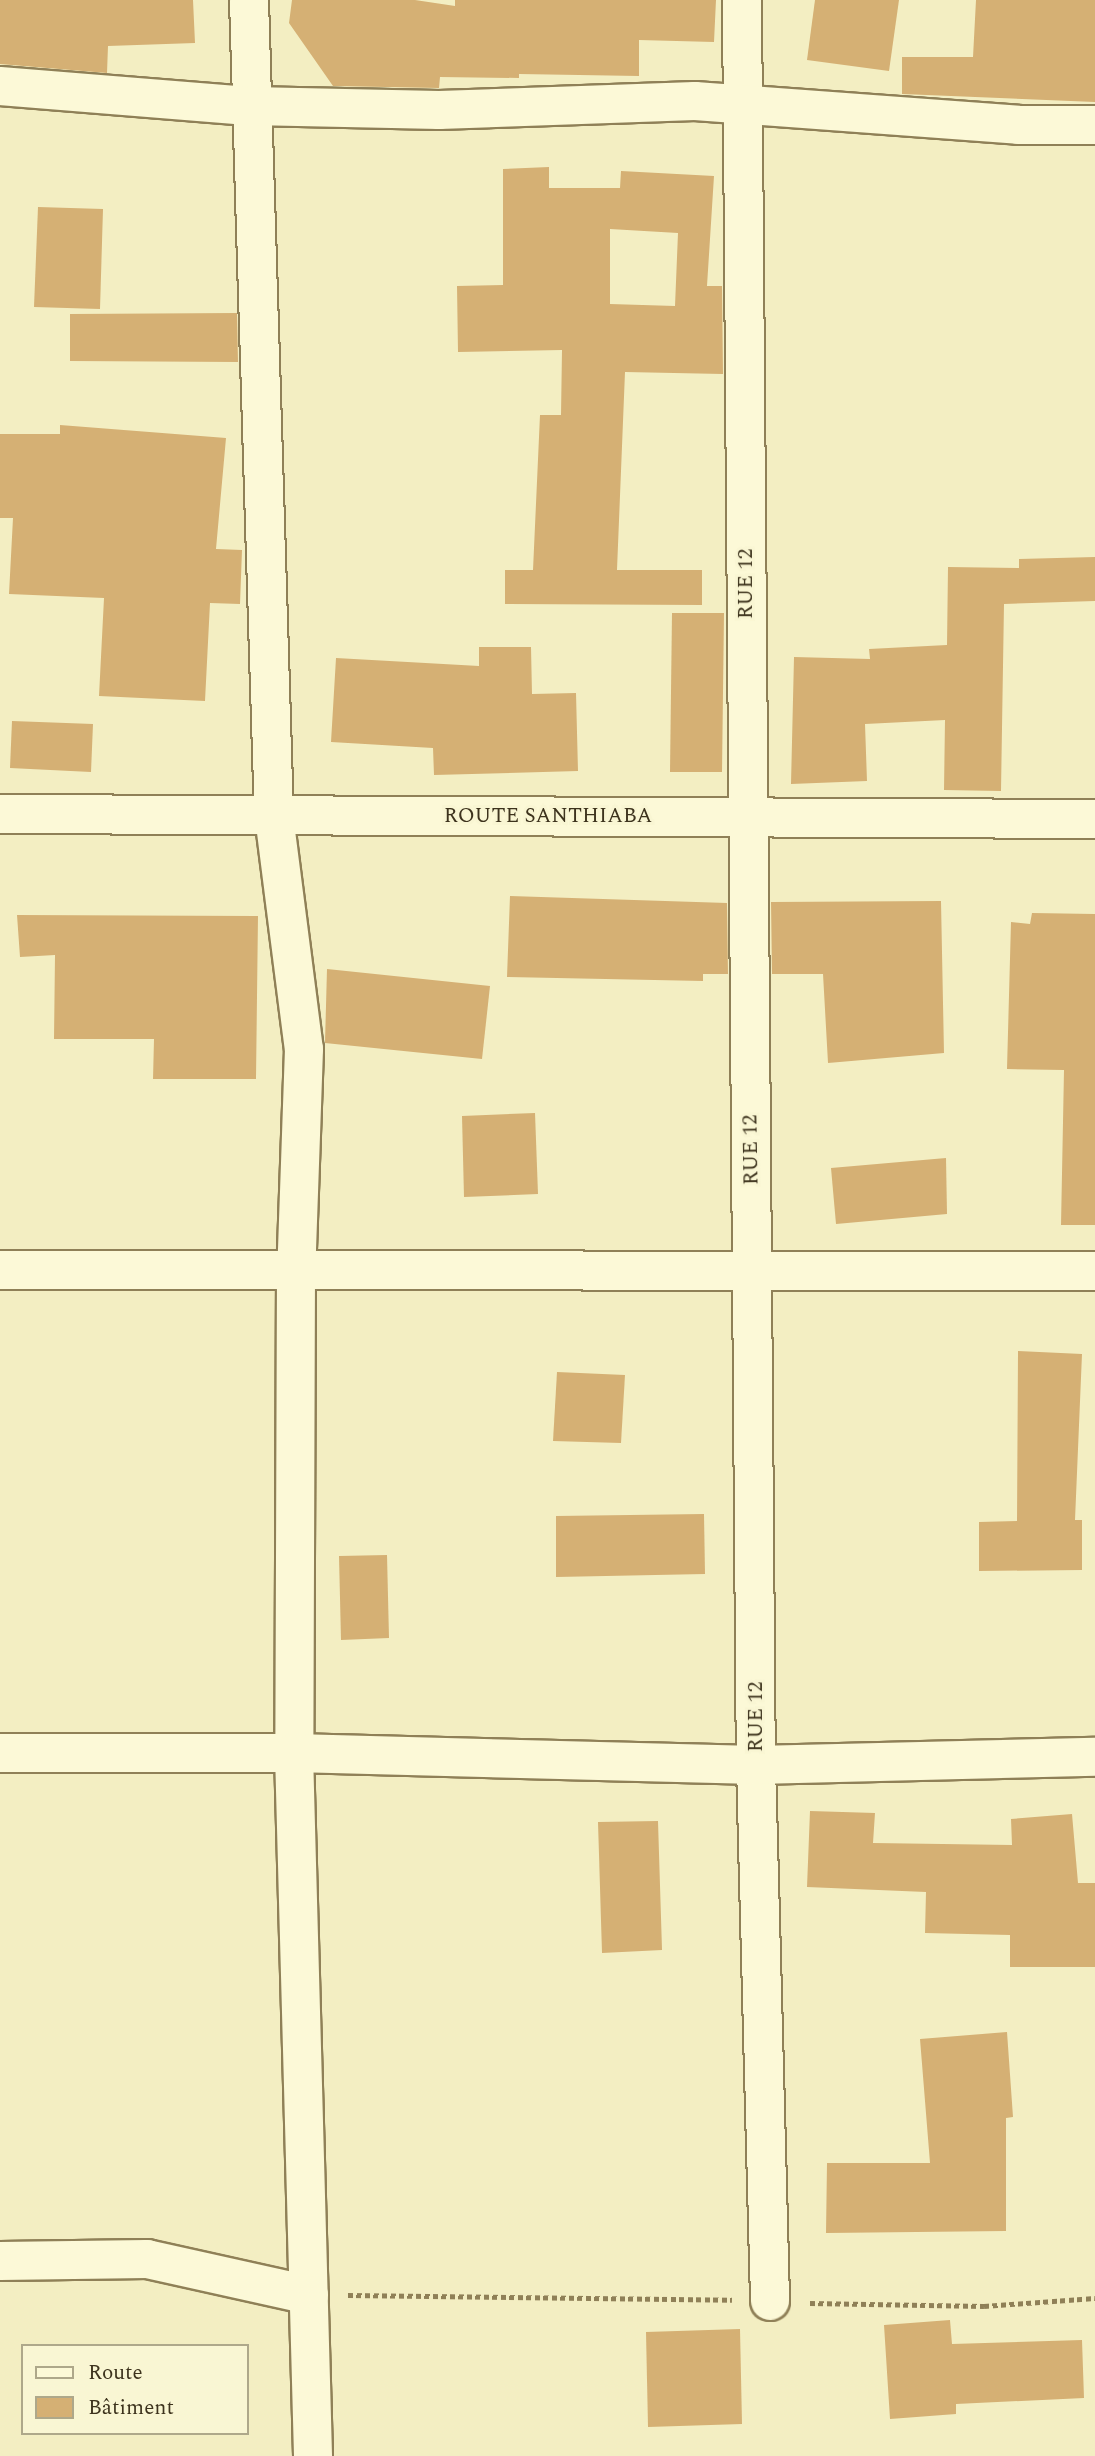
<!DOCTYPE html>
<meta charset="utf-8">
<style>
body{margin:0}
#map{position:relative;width:1095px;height:2456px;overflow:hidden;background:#f3eec2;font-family:Spectral,serif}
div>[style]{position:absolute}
.building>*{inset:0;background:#d5b074}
.path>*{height:4.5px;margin-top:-2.25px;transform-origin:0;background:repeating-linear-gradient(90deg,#8f8057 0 5px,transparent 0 8.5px)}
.roads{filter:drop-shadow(2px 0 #8f8057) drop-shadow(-2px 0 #8f8057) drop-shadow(0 2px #8f8057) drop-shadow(0 -2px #8f8057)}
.minor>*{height:38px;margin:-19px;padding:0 19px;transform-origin:19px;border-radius:19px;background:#fcf9d7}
span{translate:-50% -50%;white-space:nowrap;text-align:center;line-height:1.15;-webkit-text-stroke:6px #f9f6d3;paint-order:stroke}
.street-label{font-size:21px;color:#3d331d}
.legend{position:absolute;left:21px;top:2344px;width:228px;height:91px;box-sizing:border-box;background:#f9f6d3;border:2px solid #aea88a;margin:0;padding:9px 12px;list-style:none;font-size:21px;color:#3d331d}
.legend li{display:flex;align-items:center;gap:14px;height:35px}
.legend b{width:35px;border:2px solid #aea88a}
</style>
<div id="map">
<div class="building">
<div style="clip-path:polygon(0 0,193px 0,195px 43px,108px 46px,107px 73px,0 64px)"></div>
<div style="clip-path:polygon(292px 0,415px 0,455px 6px,455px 0,716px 0,714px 42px,639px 40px,639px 76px,519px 74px,519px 78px,440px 77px,439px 88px,333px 86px,289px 23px)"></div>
<div style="clip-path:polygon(815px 0,899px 0,889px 71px,807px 60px)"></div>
<div style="clip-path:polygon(976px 0,1095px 0,1095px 102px,902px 94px,902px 57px,973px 57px)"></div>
<div style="clip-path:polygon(evenodd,549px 167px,549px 188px,620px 188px,621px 171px,714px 176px,707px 286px,722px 286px,723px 374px,625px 372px,617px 570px,702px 570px,702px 605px,505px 604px,505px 570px,533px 570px,540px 415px,561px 415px,562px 350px,458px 352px,457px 286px,503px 285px,503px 169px,549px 167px,610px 229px,678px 233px,675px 306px,610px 304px,610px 229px)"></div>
<div style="clip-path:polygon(38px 207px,103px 209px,100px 309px,34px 307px)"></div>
<div style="clip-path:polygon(237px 313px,238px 362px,70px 361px,70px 314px)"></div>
<div style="clip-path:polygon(60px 425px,226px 438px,216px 549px,242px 550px,240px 604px,210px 603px,205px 701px,99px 696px,104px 598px,9px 594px,13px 518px,0 518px,0 434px,60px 434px)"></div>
<div style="clip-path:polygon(1095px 557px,1095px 601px,1004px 604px,1001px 791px,944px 790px,945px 720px,865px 724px,867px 781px,791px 784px,794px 657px,870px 659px,869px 649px,947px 645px,948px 567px,1019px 568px,1019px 559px)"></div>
<div style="clip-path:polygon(672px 613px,724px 613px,722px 772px,670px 772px)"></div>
<div style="clip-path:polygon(479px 647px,531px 647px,532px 694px,576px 693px,578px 771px,434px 775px,433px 748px,331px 742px,336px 658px,479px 666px)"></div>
<div style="clip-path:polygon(12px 721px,93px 724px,91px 772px,10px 768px)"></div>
<div style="clip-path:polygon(510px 896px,727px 903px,728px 974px,703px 974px,703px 981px,507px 977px)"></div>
<div style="clip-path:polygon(941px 901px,944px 1053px,828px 1063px,823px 974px,772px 974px,771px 902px)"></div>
<div style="clip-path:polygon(1032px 913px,1095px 914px,1095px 1225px,1061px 1225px,1064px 1070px,1007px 1069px,1011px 922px,1030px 924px)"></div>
<div style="clip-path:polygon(17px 915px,258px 916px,256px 1079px,153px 1079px,154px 1039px,54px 1039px,55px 955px,20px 957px)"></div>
<div style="clip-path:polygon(327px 969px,490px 986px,482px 1059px,325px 1043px)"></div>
<div style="clip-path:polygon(535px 1113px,538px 1194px,464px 1197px,462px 1116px)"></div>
<div style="clip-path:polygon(946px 1158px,947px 1214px,836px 1224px,831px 1168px)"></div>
<div style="clip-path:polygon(1018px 1351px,1082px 1354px,1075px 1520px,1082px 1520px,1082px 1570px,979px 1571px,979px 1522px,1017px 1521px)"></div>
<div style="clip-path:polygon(557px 1372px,625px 1375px,621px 1443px,553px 1441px)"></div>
<div style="clip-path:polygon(704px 1514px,705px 1574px,556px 1577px,556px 1516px)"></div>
<div style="clip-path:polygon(387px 1555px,389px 1638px,341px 1640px,339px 1556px)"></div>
<div style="clip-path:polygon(810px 1811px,875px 1813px,873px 1843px,1012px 1845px,1011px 1819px,1072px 1814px,1078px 1883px,1095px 1883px,1095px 1967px,1010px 1967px,1010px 1935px,925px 1933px,926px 1892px,807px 1887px)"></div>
<div style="clip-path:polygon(658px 1821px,662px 1950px,602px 1953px,598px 1822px)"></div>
<div style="clip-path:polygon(1007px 2032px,1013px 2117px,1006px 2118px,1006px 2231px,826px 2233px,827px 2163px,930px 2163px,920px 2039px)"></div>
<div style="clip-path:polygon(950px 2320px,952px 2344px,1082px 2340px,1084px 2398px,956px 2404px,956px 2414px,890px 2419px,884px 2325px)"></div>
<div style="clip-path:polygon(740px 2329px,742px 2424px,648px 2427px,646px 2332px)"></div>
</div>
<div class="path">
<div style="left:348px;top:2295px;width:384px;rotate:0.7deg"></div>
<div style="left:810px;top:2303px;width:174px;rotate:1deg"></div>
<div style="left:984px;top:2306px;width:111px;rotate:-4.1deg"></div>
</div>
<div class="roads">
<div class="minor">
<div style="left:249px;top:0;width:816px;rotate:88.25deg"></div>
<div style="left:274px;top:816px;width:235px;rotate:82.7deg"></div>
<div style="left:304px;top:1049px;width:224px;rotate:92deg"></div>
<div style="left:296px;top:1273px;width:480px;rotate:90.2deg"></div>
<div style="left:294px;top:1753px;width:703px;rotate:88.45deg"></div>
<div style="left:742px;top:0;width:1765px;rotate:89.55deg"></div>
<div style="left:756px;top:1765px;width:536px;rotate:88.5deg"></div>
<div style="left:0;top:86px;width:252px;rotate:4.6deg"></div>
<div style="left:251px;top:106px;width:188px;rotate:1.2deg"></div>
<div style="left:439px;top:110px;width:256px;rotate:-2deg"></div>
<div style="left:695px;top:101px;width:324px;rotate:4.2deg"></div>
<div style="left:1018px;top:125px;width:77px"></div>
<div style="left:0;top:814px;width:1095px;rotate:0.26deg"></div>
<div style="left:0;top:1270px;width:1095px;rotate:0.05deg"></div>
<div style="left:0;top:1753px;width:294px"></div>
<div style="left:294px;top:1753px;width:462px;rotate:1.5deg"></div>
<div style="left:756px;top:1765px;width:339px;rotate:-1.4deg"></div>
<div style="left:0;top:2261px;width:147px;rotate:-0.8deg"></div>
<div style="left:147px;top:2259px;width:166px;rotate:12.5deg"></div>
</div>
</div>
<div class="street-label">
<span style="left:746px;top:584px;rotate:-90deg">RUE 12</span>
<span style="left:548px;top:816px">ROUTE SANTHIABA</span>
<span style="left:751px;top:1150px;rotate:-91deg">RUE 12</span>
<span style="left:756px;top:1717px;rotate:-90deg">RUE 12</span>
</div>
<ul class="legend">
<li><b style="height:9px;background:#fcf9d7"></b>Route</li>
<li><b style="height:19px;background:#d5b074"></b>Bâtiment</li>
</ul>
</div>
